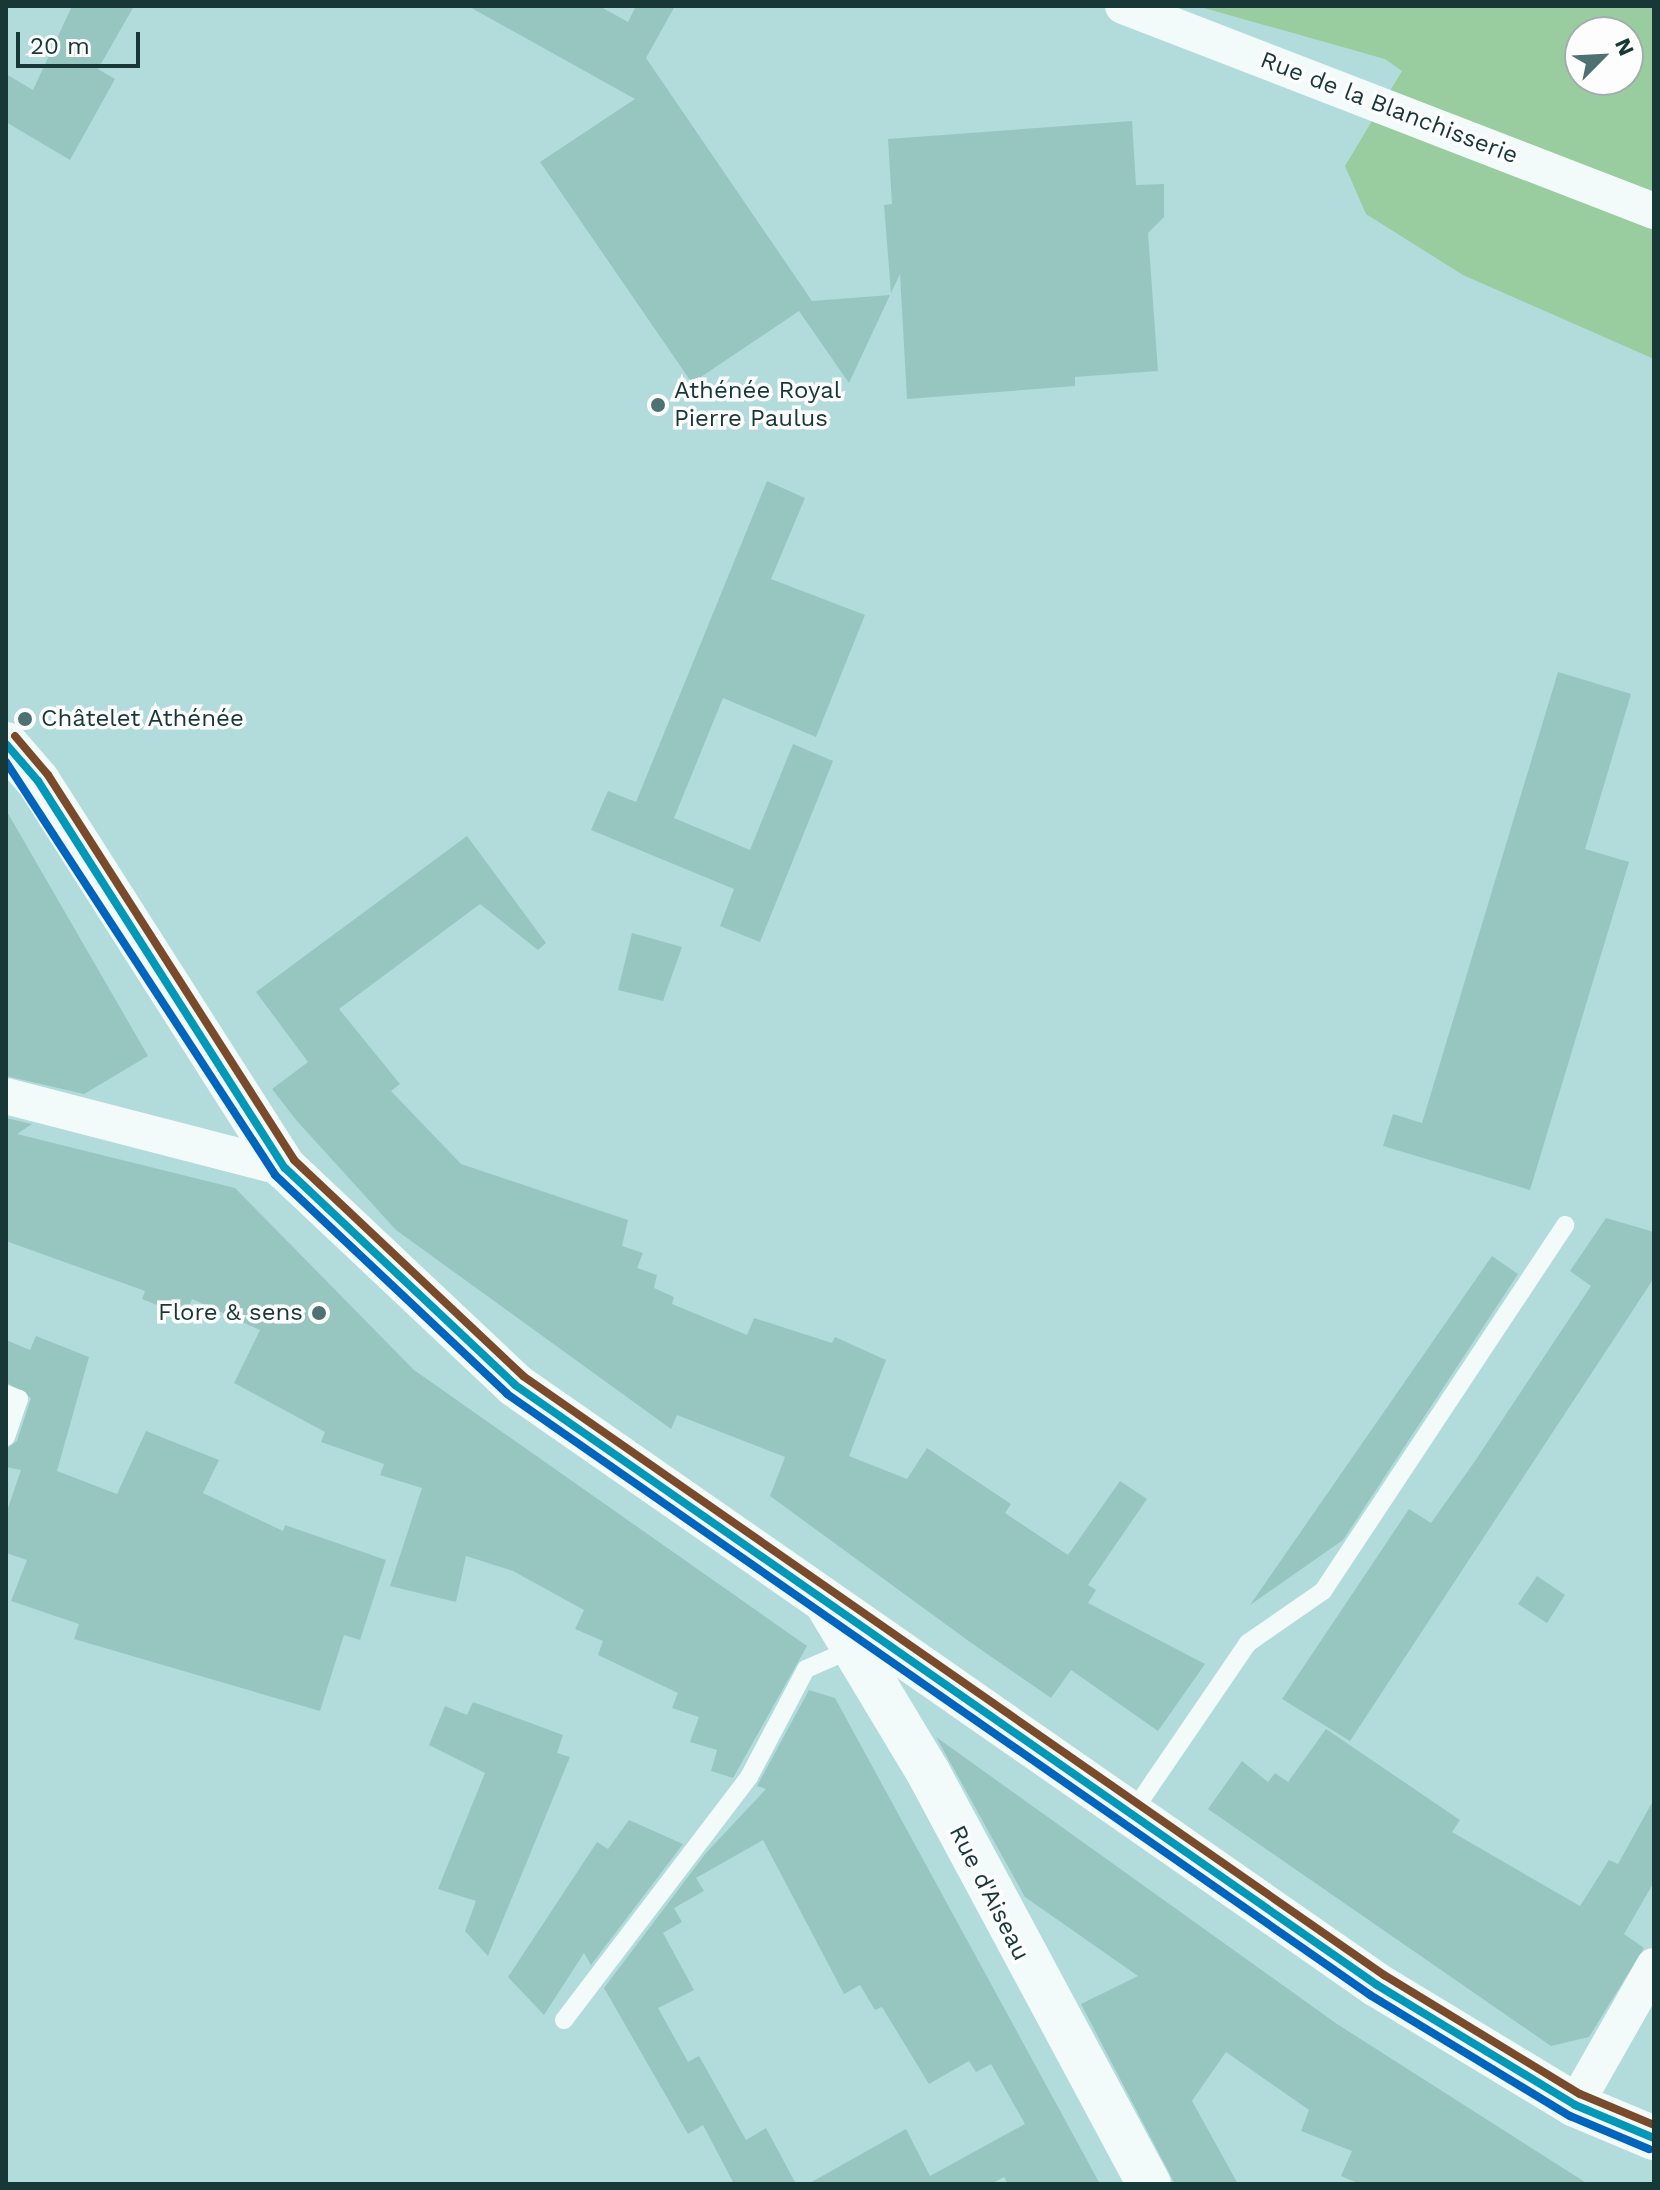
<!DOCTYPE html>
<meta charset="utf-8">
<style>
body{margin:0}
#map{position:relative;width:1660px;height:2190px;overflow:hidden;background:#b2dbdc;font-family:"Work Sans",sans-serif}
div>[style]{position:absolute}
.forest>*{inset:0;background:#99cc9e}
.building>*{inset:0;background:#97c6c0}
.service>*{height:18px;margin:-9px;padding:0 9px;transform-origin:9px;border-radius:9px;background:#f3fafa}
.minor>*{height:36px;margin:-18px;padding:0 18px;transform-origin:18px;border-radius:18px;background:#f3fafa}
.tertiary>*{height:44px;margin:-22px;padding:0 22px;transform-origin:22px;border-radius:22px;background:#f3fafa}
.secondary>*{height:44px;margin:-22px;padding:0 22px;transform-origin:22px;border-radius:22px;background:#f3fafa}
.bus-1>*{height:8px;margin:-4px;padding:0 4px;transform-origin:4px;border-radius:4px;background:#0498b8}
.bus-2>*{height:8px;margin:-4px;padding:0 4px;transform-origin:4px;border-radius:4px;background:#0065bd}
.bus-3>*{height:8px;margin:-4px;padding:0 4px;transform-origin:4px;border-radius:4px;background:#7a4b2a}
.dots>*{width:22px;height:22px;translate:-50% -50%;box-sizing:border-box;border:4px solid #fdfdfd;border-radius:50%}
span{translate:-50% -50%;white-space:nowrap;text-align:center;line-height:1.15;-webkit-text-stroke:7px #fdfdfd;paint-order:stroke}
.street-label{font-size:24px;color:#183838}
.poi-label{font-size:24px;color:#183838}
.left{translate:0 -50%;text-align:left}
.right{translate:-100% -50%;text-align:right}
.frame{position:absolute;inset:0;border:8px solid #183838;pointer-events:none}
.north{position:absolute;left:1564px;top:16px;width:80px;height:80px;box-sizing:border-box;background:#fdfdfd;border:2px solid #a1aeae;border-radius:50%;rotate:66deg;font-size:22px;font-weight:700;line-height:32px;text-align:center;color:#183838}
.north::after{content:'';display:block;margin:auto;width:28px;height:36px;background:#4e7171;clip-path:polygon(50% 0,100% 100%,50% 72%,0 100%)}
.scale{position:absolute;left:16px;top:32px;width:124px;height:36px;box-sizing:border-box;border:4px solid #183838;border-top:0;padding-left:10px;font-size:24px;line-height:28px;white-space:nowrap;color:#183838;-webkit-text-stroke:6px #fdfdfd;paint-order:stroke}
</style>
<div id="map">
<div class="forest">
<div style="clip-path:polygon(evenodd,1197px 6px,1654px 6px,1654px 359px,1463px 275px,1366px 214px,1345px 166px,1402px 71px,1385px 59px,1197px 6px,1580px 32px,1628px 32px,1628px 80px,1580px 80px,1580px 32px)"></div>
</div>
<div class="building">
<div style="clip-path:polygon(72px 6px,134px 6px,98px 69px,115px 79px,70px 160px,6px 122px,6px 74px,33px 90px)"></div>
<div style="clip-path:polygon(468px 6px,599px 6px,628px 22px,636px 6px,675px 6px,646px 58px,812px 301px,890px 295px,849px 383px,799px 311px,692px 383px,540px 162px,635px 99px)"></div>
<div style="clip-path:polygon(1132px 121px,1136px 185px,1164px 184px,1164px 217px,1148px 233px,1158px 371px,1075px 377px,1075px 386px,907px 399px,900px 274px,891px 293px,884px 205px,892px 204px,888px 139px)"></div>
<div style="clip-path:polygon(767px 481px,805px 498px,771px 579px,865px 615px,816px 737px,723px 698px,674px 818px,750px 850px,793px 744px,833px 761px,760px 942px,720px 926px,734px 889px,591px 830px,608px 791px,636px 802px)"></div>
<div style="clip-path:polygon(1558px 672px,1631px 694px,1585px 849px,1629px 862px,1530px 1190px,1383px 1146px,1393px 1114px,1422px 1123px)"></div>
<div style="clip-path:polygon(6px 810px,148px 1056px,84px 1094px,6px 1076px)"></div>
<div style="clip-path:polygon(467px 836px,546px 943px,538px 950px,480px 904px,339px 1009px,400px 1084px,391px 1091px,461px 1164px,628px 1220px,622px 1246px,643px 1253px,637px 1268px,657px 1275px,654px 1288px,674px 1297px,672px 1304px,747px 1335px,754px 1318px,832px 1343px,835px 1337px,886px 1360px,849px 1456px,907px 1479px,927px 1448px,1011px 1504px,1005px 1513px,1068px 1555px,1120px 1481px,1147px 1499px,1088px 1585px,1096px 1590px,1088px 1603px,1205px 1664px,1158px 1731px,1071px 1670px,1051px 1698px,970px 1642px,770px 1496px,785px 1457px,677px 1415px,671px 1429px,396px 1230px,297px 1121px,272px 1089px,308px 1062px,256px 992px)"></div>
<div style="clip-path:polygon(632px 933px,682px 947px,663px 1001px,618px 990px)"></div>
<div style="clip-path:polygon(6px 1118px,32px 1124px,17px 1134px,235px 1188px,414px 1370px,807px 1646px,733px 1778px,711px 1771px,717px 1750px,690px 1742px,699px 1717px,672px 1708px,678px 1693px,598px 1655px,603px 1641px,575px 1629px,584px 1610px,513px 1571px,466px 1556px,456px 1602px,390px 1586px,422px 1488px,380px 1475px,384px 1464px,321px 1442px,325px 1432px,234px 1383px,260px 1330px,192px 1299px,185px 1316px,142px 1299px,145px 1291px,6px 1241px)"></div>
<div style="clip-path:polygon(1606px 1218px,1654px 1232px,1654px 1278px,1350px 1741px,1282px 1699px,1409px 1509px,1431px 1523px,1475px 1461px,1591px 1286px,1570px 1271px)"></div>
<div style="clip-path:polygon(1492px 1256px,1518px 1274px,1343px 1540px,1250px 1605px)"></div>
<div style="clip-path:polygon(36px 1336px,89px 1357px,57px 1471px,117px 1494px,146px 1431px,219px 1460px,203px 1493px,283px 1531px,285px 1525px,386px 1560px,360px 1640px,344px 1635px,320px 1711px,74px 1639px,79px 1624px,11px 1601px,27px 1560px,6px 1553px,6px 1514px,21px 1470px,6px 1467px,6px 1449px,17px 1441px,31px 1398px,6px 1382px,6px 1340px,30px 1350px)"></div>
<div style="clip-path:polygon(1537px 1576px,1565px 1595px,1547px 1623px,1518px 1604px)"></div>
<div style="clip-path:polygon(809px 1690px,835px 1698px,1100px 2184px,1008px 2184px,1004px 2177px,991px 2184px,808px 2184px,906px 2129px,930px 2176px,1025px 2124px,991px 2064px,976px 2072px,969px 2061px,929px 2084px,882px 2007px,875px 2010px,860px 1985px,844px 1994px,763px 1840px,696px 1878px,704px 1891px,674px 1908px,682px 1922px,663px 1933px,694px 1990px,658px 2008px,688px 2062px,699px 2056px,746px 2140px,766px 2128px,796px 2184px,734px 2184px,703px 2125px,688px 2134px,604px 1988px,706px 1853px,766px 1789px,757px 1786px)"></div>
<div style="clip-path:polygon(473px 1702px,563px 1735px,557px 1753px,570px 1757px,488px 1956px,465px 1931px,476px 1901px,438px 1889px,485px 1773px,429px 1745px,445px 1706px,467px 1715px)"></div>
<div style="clip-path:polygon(1326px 1729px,1460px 1820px,1452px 1832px,1580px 1906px,1609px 1860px,1618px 1864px,1654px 1799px,1654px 1882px,1624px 1934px,1644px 1948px,1589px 2037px,1551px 2046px,1208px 1809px,1242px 1761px,1268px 1782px,1275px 1773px,1288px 1782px)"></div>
<div style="clip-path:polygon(936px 1737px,1337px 2024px,1588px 2184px,1360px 2184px,1341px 2176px,1352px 2151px,1301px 2131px,1309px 2110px,1226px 2052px,1192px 2101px,1238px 2184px,1175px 2184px,1081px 2004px,1138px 1976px,1025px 1897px)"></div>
<div style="clip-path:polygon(629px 1820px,683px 1844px,591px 1965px,584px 1953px,544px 2015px,508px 1977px,597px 1842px,608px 1849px)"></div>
</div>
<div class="service">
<div style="left:6px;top:1394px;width:14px;rotate:21deg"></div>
<div style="left:19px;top:1399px;width:40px;rotate:108.9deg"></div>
<div style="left:1134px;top:1810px;width:202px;rotate:-55.7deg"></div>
<div style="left:1248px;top:1643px;width:91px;rotate:-34.7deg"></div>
<div style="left:1323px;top:1591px;width:439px;rotate:-56.5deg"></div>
<div style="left:564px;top:2020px;width:305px;rotate:-52.7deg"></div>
<div style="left:749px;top:1777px;width:122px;rotate:-62.2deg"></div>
<div style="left:806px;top:1669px;width:52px;rotate:-23.6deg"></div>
</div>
<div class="minor">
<div style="left:1123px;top:6px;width:569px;rotate:21.11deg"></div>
<div style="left:6px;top:1096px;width:288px;rotate:14.5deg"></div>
<div style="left:1575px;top:2105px;width:160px;rotate:-60.4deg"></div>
</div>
<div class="tertiary">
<div style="left:827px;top:1604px;width:196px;rotate:59deg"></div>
<div style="left:928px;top:1772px;width:468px;rotate:61.8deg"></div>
</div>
<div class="secondary">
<div style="left:6px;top:744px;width:49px;rotate:49.1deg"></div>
<div style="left:38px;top:781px;width:459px;rotate:57.5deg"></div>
<div style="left:285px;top:1168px;width:316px;rotate:43.3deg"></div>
<div style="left:515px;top:1385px;width:1050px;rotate:34.84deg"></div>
<div style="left:1377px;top:1985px;width:232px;rotate:31.2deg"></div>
<div style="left:1575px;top:2105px;width:86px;rotate:22.7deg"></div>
</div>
<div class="bus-1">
<div style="left:6px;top:744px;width:49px;rotate:49.1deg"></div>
<div style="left:38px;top:781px;width:459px;rotate:57.5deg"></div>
<div style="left:285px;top:1168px;width:316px;rotate:43.3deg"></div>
<div style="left:515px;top:1385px;width:1050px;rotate:34.84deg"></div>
<div style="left:1377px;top:1985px;width:232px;rotate:31.2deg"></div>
<div style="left:1575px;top:2105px;width:86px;rotate:22.7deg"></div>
</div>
<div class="bus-2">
<div style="left:6px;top:762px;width:493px;rotate:56.9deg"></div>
<div style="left:275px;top:1175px;width:319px;rotate:43.3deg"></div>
<div style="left:507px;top:1394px;width:1052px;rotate:34.85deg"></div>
<div style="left:1370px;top:1995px;width:234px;rotate:31.2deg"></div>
<div style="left:1570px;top:2116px;width:86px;rotate:22.7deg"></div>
</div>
<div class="bus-3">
<div style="left:15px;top:736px;width:51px;rotate:49.8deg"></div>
<div style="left:48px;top:775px;width:457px;rotate:57.4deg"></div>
<div style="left:294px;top:1160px;width:315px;rotate:43.3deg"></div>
<div style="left:523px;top:1376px;width:1049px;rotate:34.83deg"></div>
<div style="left:1384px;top:1975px;width:229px;rotate:31.3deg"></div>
<div style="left:1580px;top:2094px;width:80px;rotate:22.7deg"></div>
</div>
<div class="dots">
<div style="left:658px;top:405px;background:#4e7171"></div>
<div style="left:25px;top:719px;background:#4e7171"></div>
<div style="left:319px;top:1313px;background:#4e7171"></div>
</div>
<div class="street-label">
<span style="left:1389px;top:108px;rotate:21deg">Rue de la Blanchisserie</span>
<span style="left:989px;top:1893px;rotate:63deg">Rue d'Aiseau</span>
</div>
<div class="poi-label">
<span class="left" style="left:674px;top:405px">Athénée Royal<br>Pierre Paulus</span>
<span class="left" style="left:41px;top:719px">Châtelet Athénée</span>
<span class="right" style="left:303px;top:1313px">Flore &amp; sens</span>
</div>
<div class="frame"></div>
<div class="north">N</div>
<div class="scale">20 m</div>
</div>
